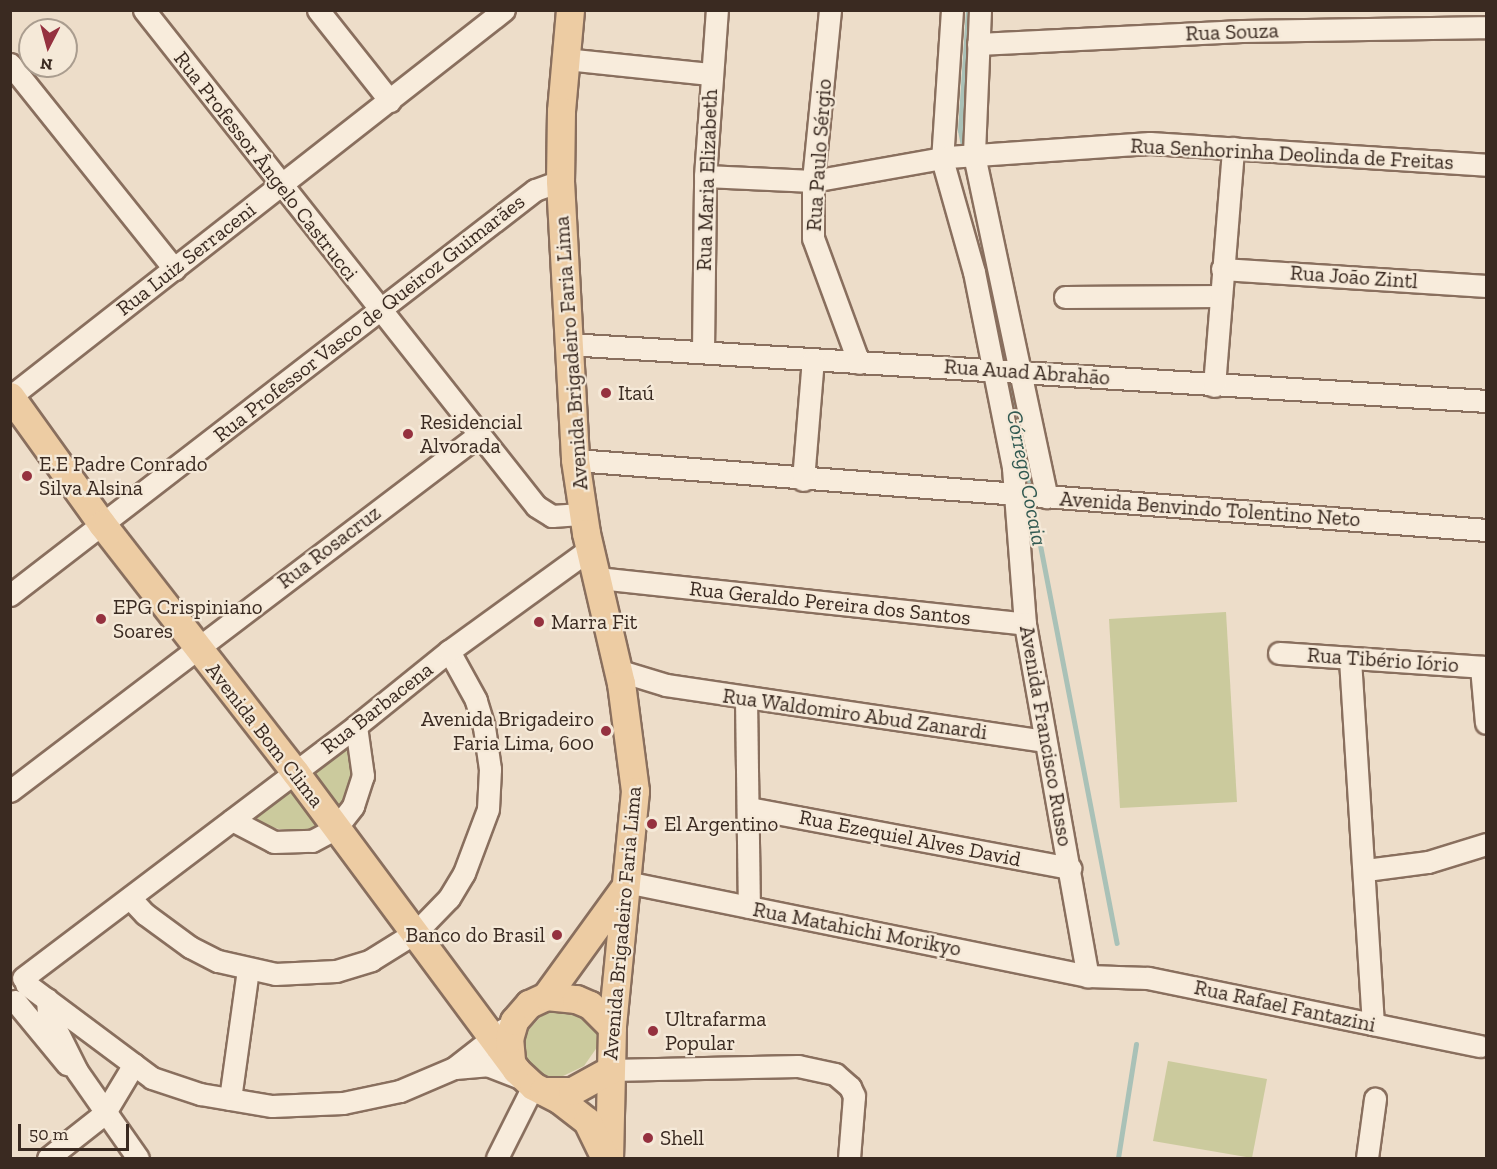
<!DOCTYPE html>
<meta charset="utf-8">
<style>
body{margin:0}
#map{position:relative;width:1497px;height:1169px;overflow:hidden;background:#edddc9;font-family:"Zilla Slab",serif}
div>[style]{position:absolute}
.green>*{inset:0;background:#cbca9d}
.stream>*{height:4.5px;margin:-2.25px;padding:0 2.25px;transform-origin:2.25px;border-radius:2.25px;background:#a9c1b7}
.roads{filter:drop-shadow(2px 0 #896f5e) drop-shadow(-2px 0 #896f5e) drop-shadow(0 2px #896f5e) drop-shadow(0 -2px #896f5e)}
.minor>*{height:21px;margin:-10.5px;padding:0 10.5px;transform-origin:10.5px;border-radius:10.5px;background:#f8ecdc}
.major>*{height:27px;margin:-13.5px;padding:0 13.5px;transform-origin:13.5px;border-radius:13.5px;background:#edcca3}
.dots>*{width:16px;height:16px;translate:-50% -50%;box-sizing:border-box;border:3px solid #f5e9d8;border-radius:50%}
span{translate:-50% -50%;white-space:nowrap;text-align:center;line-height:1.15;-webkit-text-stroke:4.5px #f5e9d8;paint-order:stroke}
.street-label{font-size:21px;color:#3a2a21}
.poi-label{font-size:21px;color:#3a2a21}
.left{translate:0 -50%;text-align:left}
.right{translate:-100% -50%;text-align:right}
.water-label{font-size:22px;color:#315951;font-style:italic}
.frame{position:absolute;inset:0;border:12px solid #3a2a21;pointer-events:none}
.north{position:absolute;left:18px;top:18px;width:60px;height:60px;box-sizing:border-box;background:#f5e9d8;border:2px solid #aa9d8f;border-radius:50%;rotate:186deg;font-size:16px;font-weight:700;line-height:24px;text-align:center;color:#3a2a21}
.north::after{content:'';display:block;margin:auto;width:21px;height:27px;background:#95313f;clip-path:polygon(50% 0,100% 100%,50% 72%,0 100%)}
.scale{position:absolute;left:18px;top:1124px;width:111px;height:27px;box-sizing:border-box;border:3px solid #3a2a21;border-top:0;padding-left:8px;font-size:18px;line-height:21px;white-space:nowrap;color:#3a2a21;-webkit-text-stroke:4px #f5e9d8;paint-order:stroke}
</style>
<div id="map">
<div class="green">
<div style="clip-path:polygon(1226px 612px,1237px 802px,1120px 808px,1109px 619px)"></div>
<div style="clip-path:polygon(346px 743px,353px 762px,353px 782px,339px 811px,315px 828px,302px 830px,279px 829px,243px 819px)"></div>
<div style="clip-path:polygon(561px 1002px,582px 1008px,599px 1029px,600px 1043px,584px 1066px,563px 1076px,548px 1076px,535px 1070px,521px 1054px,522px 1037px,546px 1011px)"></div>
<div style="clip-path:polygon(1168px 1061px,1267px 1079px,1252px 1158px,1153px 1141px)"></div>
</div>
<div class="stream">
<div style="left:964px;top:151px;width:20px;rotate:-101deg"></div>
<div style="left:960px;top:131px;width:121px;rotate:-86.2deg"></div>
<div style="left:991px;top:283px;width:85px;rotate:79.1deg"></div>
<div style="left:1009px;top:377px;width:114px;rotate:79.4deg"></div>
<div style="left:1032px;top:501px;width:450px;rotate:79.1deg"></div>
<div style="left:1118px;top:1158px;width:115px;rotate:-81deg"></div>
</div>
<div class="roads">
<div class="minor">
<div style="left:144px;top:10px;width:632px;rotate:51.68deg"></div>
<div style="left:536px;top:506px;width:19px;rotate:32deg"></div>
<div style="left:552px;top:516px;width:32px;rotate:-4deg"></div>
<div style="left:318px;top:10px;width:116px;rotate:51.6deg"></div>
<div style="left:830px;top:10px;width:172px;rotate:95.7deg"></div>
<div style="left:813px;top:181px;width:57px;rotate:90deg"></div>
<div style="left:813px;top:238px;width:133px;rotate:69.8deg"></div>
<div style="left:952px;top:10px;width:149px;rotate:93.8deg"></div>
<div style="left:942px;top:159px;width:117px;rotate:74.2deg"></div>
<div style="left:974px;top:272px;width:200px;rotate:78.7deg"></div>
<div style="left:1013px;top:468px;width:156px;rotate:85.6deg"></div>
<div style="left:1025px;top:624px;width:358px;rotate:79.9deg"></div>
<div style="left:980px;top:10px;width:145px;rotate:92.4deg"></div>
<div style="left:974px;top:155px;width:350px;rotate:78deg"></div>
<div style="left:978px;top:44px;width:264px;rotate:-2.8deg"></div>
<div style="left:1242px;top:31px;width:244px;rotate:-0.9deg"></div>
<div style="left:565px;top:59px;width:147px;rotate:5.9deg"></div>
<div style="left:10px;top:64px;width:263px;rotate:51.3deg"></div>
<div style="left:705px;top:176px;width:108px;rotate:2.7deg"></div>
<div style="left:813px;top:181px;width:137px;rotate:-10.1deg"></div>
<div style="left:948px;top:157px;width:202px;rotate:-4deg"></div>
<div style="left:1150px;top:143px;width:337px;rotate:3.7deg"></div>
<div style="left:1222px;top:269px;width:265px;rotate:3.7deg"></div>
<div style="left:1065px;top:297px;width:156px;rotate:-0.4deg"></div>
<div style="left:568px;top:344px;width:920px;rotate:3.55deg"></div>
<div style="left:703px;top:350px;width:174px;rotate:-89.3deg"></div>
<div style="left:705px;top:176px;width:166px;rotate:-85.9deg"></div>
<div style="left:1214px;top:386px;width:239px;rotate:-85.4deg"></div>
<div style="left:11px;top:396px;width:626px;rotate:-38.06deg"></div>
<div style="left:575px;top:460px;width:914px;rotate:4.39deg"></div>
<div style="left:803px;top:480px;width:121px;rotate:-85.3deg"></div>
<div style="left:598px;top:578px;width:429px;rotate:6.1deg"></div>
<div style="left:10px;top:595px;width:663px;rotate:-37.65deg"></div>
<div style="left:535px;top:190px;width:27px;rotate:-20deg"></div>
<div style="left:1279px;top:653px;width:207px;rotate:3.9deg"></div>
<div style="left:1350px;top:659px;width:366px;rotate:86.4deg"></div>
<div style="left:1481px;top:667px;width:56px;rotate:84.9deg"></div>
<div style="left:617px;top:670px;width:51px;rotate:17deg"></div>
<div style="left:666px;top:685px;width:382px;rotate:8.4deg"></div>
<div style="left:746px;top:698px;width:209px;rotate:89.2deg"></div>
<div style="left:10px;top:791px;width:587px;rotate:-37.24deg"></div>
<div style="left:749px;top:808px;width:327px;rotate:10.6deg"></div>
<div style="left:232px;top:820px;width:47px;rotate:27.6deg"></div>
<div style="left:274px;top:842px;width:38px;rotate:-2deg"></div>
<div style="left:312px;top:841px;width:27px;rotate:-28deg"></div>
<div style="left:336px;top:828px;width:28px;rotate:-52deg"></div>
<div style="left:353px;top:806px;width:32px;rotate:-72deg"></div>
<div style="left:363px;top:776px;width:50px;rotate:-98deg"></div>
<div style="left:1366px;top:870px;width:63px;rotate:-7.4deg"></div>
<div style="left:1428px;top:862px;width:61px;rotate:-17.2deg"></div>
<div style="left:626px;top:882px;width:471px;rotate:11.5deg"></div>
<div style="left:1088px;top:976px;width:60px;rotate:1.9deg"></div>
<div style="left:1148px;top:978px;width:339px;rotate:11.6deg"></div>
<div style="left:130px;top:898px;width:22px;rotate:47deg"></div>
<div style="left:145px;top:914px;width:56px;rotate:36.3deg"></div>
<div style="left:190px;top:947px;width:31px;rotate:27deg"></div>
<div style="left:218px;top:961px;width:58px;rotate:12.8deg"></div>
<div style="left:275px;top:974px;width:61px;rotate:-2.8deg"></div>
<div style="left:336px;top:971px;width:37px;rotate:-17deg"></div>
<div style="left:371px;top:960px;width:53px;rotate:-31.9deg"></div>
<div style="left:416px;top:932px;width:47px;rotate:-45.9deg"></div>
<div style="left:449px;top:898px;width:29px;rotate:-59deg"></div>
<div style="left:464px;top:873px;width:68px;rotate:-69.4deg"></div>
<div style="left:488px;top:809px;width:40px;rotate:-87.1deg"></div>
<div style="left:490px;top:769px;width:42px;rotate:-98.1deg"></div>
<div style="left:484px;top:727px;width:28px;rotate:-107deg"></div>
<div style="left:476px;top:700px;width:56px;rotate:-118.9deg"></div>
<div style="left:23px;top:978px;width:418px;rotate:-37.1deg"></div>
<div style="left:356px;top:726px;width:119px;rotate:-38.9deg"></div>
<div style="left:449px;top:651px;width:174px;rotate:-35.9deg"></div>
<div style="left:26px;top:984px;width:157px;rotate:36.7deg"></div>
<div style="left:152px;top:1078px;width:51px;rotate:18.4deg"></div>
<div style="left:200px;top:1094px;width:73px;rotate:9.5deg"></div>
<div style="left:272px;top:1106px;width:71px;rotate:-2.4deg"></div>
<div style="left:343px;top:1103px;width:58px;rotate:-11.9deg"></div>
<div style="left:400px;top:1091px;width:59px;rotate:-23.1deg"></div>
<div style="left:454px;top:1068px;width:63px;rotate:-38deg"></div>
<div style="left:47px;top:999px;width:14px;rotate:86deg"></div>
<div style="left:48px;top:1013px;width:65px;rotate:63.4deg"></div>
<div style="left:77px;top:1071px;width:106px;rotate:55deg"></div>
<div style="left:15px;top:1001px;width:82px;rotate:50.5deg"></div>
<div style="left:455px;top:1068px;width:32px;rotate:-5deg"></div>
<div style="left:487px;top:1065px;width:40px;rotate:21deg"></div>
<div style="left:610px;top:1070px;width:188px;rotate:-1.2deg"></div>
<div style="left:798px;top:1066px;width:38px;rotate:12deg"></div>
<div style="left:835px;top:1074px;width:20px;rotate:41deg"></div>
<div style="left:850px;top:1087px;width:10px;rotate:66deg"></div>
<div style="left:854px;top:1096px;width:62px;rotate:94.6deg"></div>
<div style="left:230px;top:1099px;width:131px;rotate:-82.1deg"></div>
<div style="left:48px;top:1158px;width:71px;rotate:-38.2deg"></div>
<div style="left:104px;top:1114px;width:58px;rotate:-59deg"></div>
<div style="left:497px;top:1158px;width:80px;rotate:-63.4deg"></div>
<div style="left:1367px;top:1158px;width:60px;rotate:-82.3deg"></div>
</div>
<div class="major">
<div style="left:570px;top:10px;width:101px;rotate:95.1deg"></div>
<div style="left:561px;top:111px;width:70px;rotate:90.8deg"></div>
<div style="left:560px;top:181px;width:279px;rotate:86.9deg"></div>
<div style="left:575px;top:460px;width:74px;rotate:81.4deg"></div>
<div style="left:586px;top:533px;width:154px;rotate:76.9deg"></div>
<div style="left:621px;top:683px;width:109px;rotate:82.6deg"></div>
<div style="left:635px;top:791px;width:237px;rotate:95.6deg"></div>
<div style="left:612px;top:1027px;width:131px;rotate:91.3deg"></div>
<div style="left:10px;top:396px;width:158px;rotate:54.3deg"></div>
<div style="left:102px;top:524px;width:314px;rotate:52.1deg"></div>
<div style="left:295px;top:772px;width:371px;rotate:53.4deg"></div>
<div style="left:516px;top:1070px;width:23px;rotate:43deg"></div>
<div style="left:533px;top:1086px;width:30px;rotate:27deg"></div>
<div style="left:560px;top:1100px;width:34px;rotate:38deg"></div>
<div style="left:587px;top:1121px;width:41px;rotate:64.1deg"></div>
<div style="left:546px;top:996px;width:30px;rotate:6deg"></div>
<div style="left:576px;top:999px;width:15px;rotate:23deg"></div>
<div style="left:590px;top:1005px;width:31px;rotate:45deg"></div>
<div style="left:511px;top:1060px;width:21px;rotate:-95deg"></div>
<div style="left:509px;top:1039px;width:19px;rotate:-74deg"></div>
<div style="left:514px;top:1021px;width:23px;rotate:-49deg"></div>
<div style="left:529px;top:1004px;width:19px;rotate:-25deg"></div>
<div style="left:546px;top:996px;width:135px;rotate:-54.1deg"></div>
<div style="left:543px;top:1091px;width:29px"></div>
<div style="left:572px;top:1091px;width:43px;rotate:-28.9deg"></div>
</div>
</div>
<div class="dots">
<div style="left:606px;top:393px;background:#95313f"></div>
<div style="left:408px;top:434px;background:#95313f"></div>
<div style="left:27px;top:476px;background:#95313f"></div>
<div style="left:101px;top:619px;background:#95313f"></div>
<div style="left:539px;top:622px;background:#95313f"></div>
<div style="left:606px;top:731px;background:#95313f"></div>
<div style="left:652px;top:824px;background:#95313f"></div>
<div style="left:557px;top:935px;background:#95313f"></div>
<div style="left:653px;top:1031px;background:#95313f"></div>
<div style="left:648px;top:1138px;background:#95313f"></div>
</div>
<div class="street-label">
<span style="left:1232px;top:32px;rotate:-2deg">Rua Souza</span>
<span style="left:1292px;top:154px;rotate:3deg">Rua Senhorinha Deolinda de Freitas</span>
<span style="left:819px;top:155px;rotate:-86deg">Rua Paulo Sérgio</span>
<span style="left:266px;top:166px;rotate:52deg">Rua Professor Ângelo Castrucci</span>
<span style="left:707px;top:180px;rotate:-88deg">Rua Maria Elizabeth</span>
<span style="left:186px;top:259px;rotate:-38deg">Rua Luiz Serraceni</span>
<span style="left:1354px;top:277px;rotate:4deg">Rua João Zintl</span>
<span style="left:369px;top:318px;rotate:-38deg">Rua Professor Vasco de Queiroz Guimarães</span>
<span style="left:571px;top:353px;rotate:-94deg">Avenida Brigadeiro Faria Lima</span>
<span style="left:1027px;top:372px;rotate:4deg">Rua Auad Abrahão</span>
<span style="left:1210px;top:509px;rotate:4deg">Avenida Benvindo Tolentino Neto</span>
<span style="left:329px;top:547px;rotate:-37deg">Rua Rosacruz</span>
<span style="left:830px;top:603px;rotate:6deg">Rua Geraldo Pereira dos Santos</span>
<span style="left:1383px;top:660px;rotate:4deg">Rua Tibério Iório</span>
<span style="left:377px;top:708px;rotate:-38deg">Rua Barbacena</span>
<span style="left:855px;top:714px;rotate:8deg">Rua Waldomiro Abud Zanardi</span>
<span style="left:265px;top:735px;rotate:52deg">Avenida Bom Clima</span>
<span style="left:1046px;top:736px;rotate:80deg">Avenida Francisco Russo</span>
<span style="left:910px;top:838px;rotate:11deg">Rua Ezequiel Alves David</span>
<span style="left:622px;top:923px;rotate:-85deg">Avenida Brigadeiro Faria Lima</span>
<span style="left:857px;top:929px;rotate:11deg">Rua Matahichi Morikyo</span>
<span style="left:1285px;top:1006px;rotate:12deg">Rua Rafael Fantazini</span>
</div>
<div class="poi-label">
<span class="left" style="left:618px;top:393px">Itaú</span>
<span class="left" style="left:420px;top:434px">Residencial<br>Alvorada</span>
<span class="left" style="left:39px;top:476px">E.E Padre Conrado<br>Silva Alsina</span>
<span class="left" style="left:113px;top:619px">EPG Crispiniano<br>Soares</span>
<span class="left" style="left:551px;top:622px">Marra Fit</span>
<span class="right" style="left:594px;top:731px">Avenida Brigadeiro<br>Faria Lima, 600</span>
<span class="left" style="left:664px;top:824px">El Argentino</span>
<span class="right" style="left:545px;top:935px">Banco do Brasil</span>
<span class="left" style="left:665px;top:1031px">Ultrafarma<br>Popular</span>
<span class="left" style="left:660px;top:1138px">Shell</span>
</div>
<div class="water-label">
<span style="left:1027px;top:478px;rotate:79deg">Córrego Cocaia</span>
</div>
<div class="frame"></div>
<div class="north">N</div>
<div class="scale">50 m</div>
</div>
